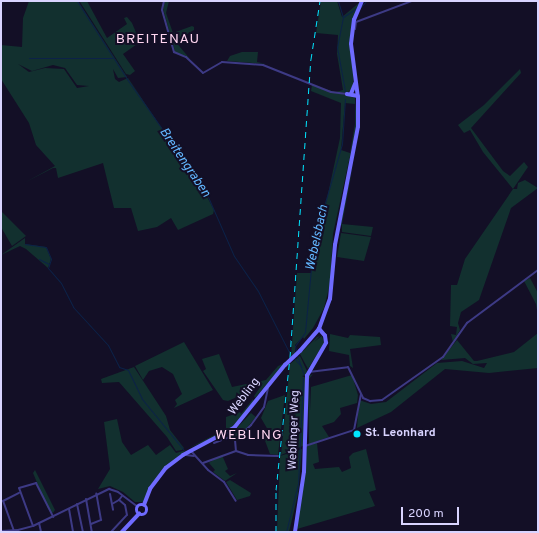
<!DOCTYPE html>
<style>
body{margin:0}
#map{position:relative;width:539px;height:533px;overflow:hidden;background:#130f26;font-family:Overpass,sans-serif}
div>[style]{position:absolute}
.green>*{inset:0;background:#12302f}
.stream>*{height:1px;margin:-0.5px;padding:0 0.5px;transform-origin:0.5px;border-radius:0.5px;background:#0c2248}
.street>*{height:2px;margin:-1px;padding:0 1px;transform-origin:1px;border-radius:1px;background:#3d3a85}
.secondary>*{height:3.5px;margin:-1.75px;padding:0 1.75px;transform-origin:1.75px;border-radius:1.75px;background:#6f6bff}
.secondary>.ring{margin:-1.75px;padding:0;box-sizing:content-box;background:none;border:3.5px solid #6f6bff;border-radius:50%}
.rail>*{height:1px;margin-top:-0.5px;transform-origin:0;background:repeating-linear-gradient(90deg,#00e5ff 0 6px,transparent 0 11px)}
.secondary-bridge>*{height:3.5px;margin:-1.75px;padding:0 1.75px;transform-origin:1.75px;border-radius:1.75px;background:#6f6bff}
.dots>*{width:11px;height:11px;translate:-50% -50%;box-sizing:border-box;border:2px solid #130f26;border-radius:50%}
span{translate:-50% -50%;white-space:nowrap;text-align:center;line-height:1.15;-webkit-text-stroke:4px #130f26;paint-order:stroke}
.street-label{font-size:12px;color:#d9d4ff}
.poi-label{font-size:12px;color:#d9d4ff;font-weight:700}
.left{translate:0 -50%;text-align:left}
.water-label{font-size:13px;color:#62b6ff;font-style:italic}
.quarter-label{font-size:14px;color:#ffd6f0;letter-spacing:1px}
.frame{position:absolute;inset:0;border:2px solid #d9d4ff;pointer-events:none}
.scale{position:absolute;left:401px;top:507px;width:58px;height:18px;box-sizing:border-box;border:2px solid #d9d4ff;border-top:0;padding-left:5px;font-size:12px;line-height:14px;white-space:nowrap;color:#d9d4ff;-webkit-text-stroke:3px #130f26;paint-order:stroke}
</style>
<div id="map">
<div class="green">
<div style="clip-path:polygon(evenodd,29px 1px,78px 1px,127px 77px,118px 78px,113px 69px,115px 79px,119px 82px,128px 78px,204px 191px,214px 210px,213px 214px,178px 230px,171px 218px,157px 227px,138px 231px,131px 208px,114px 208px,103px 163px,58px 178px,56px 168px,53px 168px,24px 183px,55px 166px,36px 145px,29px 123px,1px 79px,1px 45px,22px 47px,23px 18px,29px 1px,22px 56px,18px 64px,32px 71px,53px 65px,65px 68px,77px 85px,89px 86px,77px 88px,64px 69px,45px 68px,29px 72px,18px 64px,22px 56px)"></div>
<div style="clip-path:polygon(87px 1px,107px 38px,127px 24px,124px 18px,127px 17px,132px 23px,140px 42px,123px 54px,135px 71px,130px 75px,126px 74px,80px 2px)"></div>
<div style="clip-path:polygon(165px 1px,169px 1px,166px 13px,173px 33px,192px 26px,194px 27px,194px 30px,175px 41px,190px 59px,175px 52px,163px 9px)"></div>
<div style="clip-path:polygon(321px 1px,337px 1px,342px 17px,360px 2px,350px 37px,354px 87px,347px 93px,336px 92px,343px 90px,337px 54px,338px 35px,316px 33px)"></div>
<div style="clip-path:polygon(242px 52px,258px 52px,257px 62px,266px 64px,227px 61px,230px 56px)"></div>
<div style="clip-path:polygon(520px 69px,521px 73px,471px 128px,503px 171px,510px 176px,524px 162px,528px 167px,513px 189px,517px 189px,518px 183px,525px 180px,538px 188px,511px 208px,479px 300px,461px 312px,458px 323px,460px 330px,453px 342px,451px 334px,456px 335px,457px 327px,450px 326px,451px 285px,457px 285px,465px 259px,513px 189px,483px 152px,470px 130px,464px 133px,458px 125px,484px 105px)"></div>
<div style="clip-path:polygon(evenodd,312px 85px,355px 98px,357px 124px,333px 234px,330px 284px,324px 308px,313px 328px,304px 339px,303px 337px,295px 345px,295px 353px,291px 357px,297px 273px,311px 273px,340px 138px,341px 103px,311px 91px,312px 85px,345px 103px,355px 104px,355px 124px,350px 153px,341px 150px,345px 103px)"></div>
<div style="clip-path:polygon(354px 160px,342px 224px,373px 227px,371px 236px,342px 232px,342px 225px,340px 226px)"></div>
<div style="clip-path:polygon(1px 211px,26px 236px,12px 246px,1px 227px)"></div>
<div style="clip-path:polygon(341px 233px,371px 237px,364px 261px,337px 257px)"></div>
<div style="clip-path:polygon(25px 238px,25px 244px,46px 247px,51px 259px,48px 268px,26px 249px,20px 246px,1px 255px)"></div>
<div style="clip-path:polygon(530px 278px,538px 293px,538px 316px,536px 304px,524px 281px)"></div>
<div style="clip-path:polygon(538px 333px,538px 368px,489px 373px,445px 369px,391px 412px,357px 428px,359px 400px,371px 404px,386px 402px,437px 363px,462px 361px,484px 368px,487px 363px,473px 364px,465px 358px,441px 360px,457px 340px,474px 361px,477px 361px,514px 352px)"></div>
<div style="clip-path:polygon(330px 334px,348px 338px,350px 335px,380px 337px,381px 345px,350px 349px,353px 368px,350px 366px,349px 355px,329px 351px)"></div>
<div style="clip-path:polygon(320px 336px,314px 342px,322px 336px,324px 343px,308px 369px,300px 354px,317px 337px)"></div>
<div style="clip-path:polygon(184px 342px,213px 390px,174px 408px,177px 404px,175px 400px,182px 394px,173px 374px,162px 367px,149px 371px,143px 380px,135px 366px)"></div>
<div style="clip-path:polygon(219px 354px,232px 387px,266px 380px,278px 366px,285px 363px,255px 398px,254px 396px,263px 383px,248px 392px,251px 396px,244px 394px,228px 401px,223px 400px,203px 371px,206px 369px,202px 359px)"></div>
<div style="clip-path:polygon(300px 356px,307px 371px,306px 375px,302px 376px,306px 378px,305px 445px,281px 455px,290px 364px)"></div>
<div style="clip-path:polygon(134px 367px,166px 416px,170px 430px,184px 448px,182px 450px,176px 451px,167px 437px,119px 382px,102px 383px,101px 379px)"></div>
<div style="clip-path:polygon(313px 374px,309px 379px,310px 411px,311px 387px,352px 375px,358px 395px,357px 403px,340px 408px,341px 414px,334px 422px,322px 426px,329px 437px,309px 444px,308px 382px,309px 376px)"></div>
<div style="clip-path:polygon(285px 395px,278px 455px,270px 454px,264px 438px,268px 430px,261px 418px,268px 401px)"></div>
<div style="clip-path:polygon(253px 399px,254px 402px,233px 427px,218px 436px,189px 448px,226px 429px,226px 417px,240px 412px,241px 414px)"></div>
<div style="clip-path:polygon(251px 413px,256px 417px,246px 429px,237px 438px,231px 434px)"></div>
<div style="clip-path:polygon(117px 419px,122px 442px,131px 455px,148px 445px,156px 455px,170px 445px,176px 453px,186px 450px,160px 472px,143px 502px,135px 502px,123px 492px,110px 486px,98px 489px,110px 469px,104px 422px)"></div>
<div style="clip-path:polygon(317px 443px,319px 462px,313px 464px,315px 469px,339px 467px,342px 472px,351px 468px,349px 457px,353px 453px,366px 449px,376px 490px,369px 492px,375px 506px,297px 529px,307px 446px)"></div>
<div style="clip-path:polygon(302px 449px,298px 494px,289px 532px,277px 532px,280px 456px)"></div>
<div style="clip-path:polygon(222px 455px,228px 469px,225px 471px,230px 476px,237px 473px,225px 481px,213px 472px,215px 470px,209px 463px,205px 465px)"></div>
<div style="clip-path:polygon(35px 470px,55px 510px,53px 513px,48px 509px,33px 473px)"></div>
<div style="clip-path:polygon(230px 480px,251px 493px,250px 496px,237px 500px,226px 482px)"></div>
</div>
<div class="stream">
<div style="left:77px;top:1px;width:93px;rotate:57.3deg"></div>
<div style="left:127px;top:79px;width:136px;rotate:54.9deg"></div>
<div style="left:205px;top:190px;width:72px;rotate:66.3deg"></div>
<div style="left:234px;top:256px;width:42px;rotate:55.6deg"></div>
<div style="left:258px;top:291px;width:68px;rotate:63.1deg"></div>
<div style="left:338px;top:1px;width:17px;rotate:73deg"></div>
<div style="left:343px;top:17px;width:31px;rotate:101deg"></div>
<div style="left:337px;top:47px;width:45px;rotate:79.7deg"></div>
<div style="left:360px;top:8px;width:9px;rotate:-49deg"></div>
<div style="left:343px;top:17px;width:17px;rotate:-33deg"></div>
<div style="left:29px;top:58px;width:83px"></div>
<div style="left:25px;top:244px;width:21px;rotate:8deg"></div>
<div style="left:46px;top:247px;width:13px;rotate:67deg"></div>
<div style="left:51px;top:259px;width:9px;rotate:108deg"></div>
<div style="left:48px;top:268px;width:20px;rotate:49deg"></div>
<div style="left:61px;top:283px;width:27px;rotate:63deg"></div>
<div style="left:73px;top:307px;width:52px;rotate:47.4deg"></div>
<div style="left:108px;top:345px;width:25px;rotate:63deg"></div>
<div style="left:119px;top:367px;width:9px;rotate:18deg"></div>
<div style="left:128px;top:370px;width:32px;rotate:64deg"></div>
<div style="left:142px;top:399px;width:65px;rotate:50.6deg"></div>
<div style="left:39px;top:259px;width:11px;rotate:27deg"></div>
<div style="left:296px;top:352px;width:6px;rotate:-99deg"></div>
<div style="left:295px;top:346px;width:17px;rotate:-54deg"></div>
<div style="left:305px;top:332px;width:63px;rotate:-84.6deg"></div>
<div style="left:311px;top:269px;width:43px;rotate:-80.5deg"></div>
<div style="left:318px;top:227px;width:86px;rotate:-73.9deg"></div>
<div style="left:342px;top:144px;width:45px;rotate:-86.2deg"></div>
<div style="left:297px;top:355px;width:21px;rotate:71deg"></div>
<div style="left:294px;top:358px;width:11px;rotate:49deg"></div>
<div style="left:286px;top:532px;width:49px;rotate:-76deg"></div>
<div style="left:298px;top:484px;width:106px;rotate:-87.3deg"></div>
</div>
<div class="street">
<div style="left:164px;top:1px;width:9px;rotate:103deg"></div>
<div style="left:162px;top:10px;width:44px;rotate:74.1deg"></div>
<div style="left:174px;top:52px;width:13px;rotate:23deg"></div>
<div style="left:186px;top:57px;width:23px;rotate:43deg"></div>
<div style="left:203px;top:73px;width:22px;rotate:-30deg"></div>
<div style="left:222px;top:62px;width:41px;rotate:4.2deg"></div>
<div style="left:263px;top:65px;width:73px;rotate:21.7deg"></div>
<div style="left:331px;top:92px;width:16px;rotate:7deg"></div>
<div style="left:355px;top:29px;width:7px;rotate:-82deg"></div>
<div style="left:356px;top:22px;width:60px;rotate:-20.6deg"></div>
<div style="left:309px;top:372px;width:39px;rotate:-7deg"></div>
<div style="left:348px;top:367px;width:34px;rotate:64deg"></div>
<div style="left:363px;top:398px;width:8px;rotate:23deg"></div>
<div style="left:370px;top:401px;width:12px;rotate:-5deg"></div>
<div style="left:382px;top:400px;width:75px;rotate:-35.2deg"></div>
<div style="left:443px;top:357px;width:42px;rotate:-54.8deg"></div>
<div style="left:467px;top:323px;width:89px;rotate:-36.7deg"></div>
<div style="left:235px;top:440px;width:22px;rotate:-43deg"></div>
<div style="left:251px;top:425px;width:22px;rotate:-54deg"></div>
<div style="left:264px;top:407px;width:19px;rotate:-78deg"></div>
<div style="left:214px;top:443px;width:19px;rotate:-21deg"></div>
<div style="left:232px;top:436px;width:5px;rotate:53deg"></div>
<div style="left:235px;top:440px;width:11px;rotate:85deg"></div>
<div style="left:305px;top:446px;width:52px;rotate:-18.1deg"></div>
<div style="left:354px;top:430px;width:36px;rotate:-79deg"></div>
<div style="left:191px;top:451px;width:25px;rotate:48deg"></div>
<div style="left:208px;top:470px;width:20px;rotate:37deg"></div>
<div style="left:224px;top:482px;width:22px;rotate:58deg"></div>
<div style="left:186px;top:455px;width:8px;rotate:7deg"></div>
<div style="left:203px;top:463px;width:35px;rotate:-20deg"></div>
<div style="left:236px;top:451px;width:13px;rotate:18deg"></div>
<div style="left:248px;top:455px;width:30px;rotate:2deg"></div>
<div style="left:110px;top:494px;width:16px;rotate:79deg"></div>
<div style="left:86px;top:499px;width:34px;rotate:80deg"></div>
<div style="left:77px;top:504px;width:29px;rotate:78deg"></div>
<div style="left:112px;top:504px;width:8px;rotate:-30deg"></div>
<div style="left:69px;top:509px;width:23px;rotate:80deg"></div>
<div style="left:39px;top:523px;width:9px;rotate:77deg"></div>
<div style="left:91px;top:524px;width:11px;rotate:-22deg"></div>
<div style="left:101px;top:520px;width:27px;rotate:-100deg"></div>
<div style="left:33px;top:526px;width:40px;rotate:-110.2deg"></div>
<div style="left:19px;top:488px;width:18px;rotate:-16deg"></div>
<div style="left:36px;top:483px;width:38px;rotate:63deg"></div>
<div style="left:2px;top:531px;width:16px;rotate:-4deg"></div>
<div style="left:18px;top:530px;width:16px;rotate:-15deg"></div>
<div style="left:33px;top:526px;width:85px;rotate:-26deg"></div>
<div style="left:109px;top:489px;width:9px;rotate:18deg"></div>
<div style="left:118px;top:492px;width:25px;rotate:37deg"></div>
<div style="left:14px;top:531px;width:32px;rotate:-110deg"></div>
<div style="left:3px;top:501px;width:18px;rotate:-27deg"></div>
<div style="left:111px;top:532px;width:23px;rotate:-47deg"></div>
<div style="left:127px;top:515px;width:10px;rotate:-101deg"></div>
<div style="left:125px;top:505px;width:8px;rotate:-140deg"></div>
<div style="left:119px;top:500px;width:5px;rotate:-53deg"></div>
</div>
<div class="secondary">
<div style="left:347px;top:94px;width:11px;rotate:10deg"></div>
<div style="left:351px;top:94px;width:11px;rotate:-68deg"></div>
<div style="left:300px;top:351px;width:29px;rotate:-49deg"></div>
<div style="left:319px;top:329px;width:32px;rotate:-70deg"></div>
<div style="left:330px;top:299px;width:54px;rotate:-84.7deg"></div>
<div style="left:335px;top:245px;width:120px;rotate:-79deg"></div>
<div style="left:358px;top:127px;width:29px;rotate:-90deg"></div>
<div style="left:358px;top:98px;width:54px;rotate:-97.4deg"></div>
<div style="left:351px;top:44px;width:24px;rotate:-83deg"></div>
<div style="left:354px;top:20px;width:21px;rotate:-67deg"></div>
<div style="left:144px;top:505px;width:17px;rotate:-69deg"></div>
<div style="left:150px;top:489px;width:26px;rotate:-53deg"></div>
<div style="left:166px;top:468px;width:21px;rotate:-37deg"></div>
<div style="left:183px;top:455px;width:58px;rotate:-27.9deg"></div>
<div style="left:234px;top:428px;width:81px;rotate:-51deg"></div>
<div class="ring" style="left:137px;top:505px;width:6.5px;height:6.5px"></div>
<div style="left:122px;top:532px;width:25px;rotate:-47deg"></div>
<div style="left:295px;top:532px;width:61px;rotate:-81.5deg"></div>
<div style="left:304px;top:472px;width:96px;rotate:-88.2deg"></div>
<div style="left:307px;top:376px;width:38px;rotate:-60deg"></div>
<div style="left:326px;top:343px;width:7px;rotate:-98deg"></div>
<div style="left:325px;top:336px;width:9px;rotate:-131deg"></div>
</div>
<div class="rail">
<div style="left:276px;top:532px;width:42px;rotate:-90deg"></div>
<div style="left:276px;top:490px;width:134px;rotate:-84deg"></div>
<div style="left:290px;top:357px;width:299px;rotate:-86deg"></div>
<div style="left:311px;top:59px;width:59px;rotate:-81.2deg"></div>
</div>
<div class="secondary-bridge">
<div style="left:285px;top:365px;width:21px;rotate:-43deg"></div>
</div>
<div class="dots">
<div style="left:357px;top:434px;background:#00e5ff"></div>
</div>
<div class="street-label">
<span style="left:245px;top:397px;rotate:-53deg">Webling</span>
<span style="left:295px;top:430px;rotate:-88deg">Weblinger Weg</span>
</div>
<div class="poi-label">
<span class="left" style="left:365px;top:434px">St. Leonhard</span>
</div>
<div class="water-label">
<span style="left:184px;top:163px;rotate:56deg">Breitengraben</span>
<span style="left:318px;top:238px;rotate:-78deg">Webelsbach</span>
</div>
<div class="quarter-label">
<span style="left:158px;top:40px">BREITENAU</span>
<span style="left:249px;top:436px">WEBLING</span>
</div>
<div class="frame"></div>
<div class="scale">200 m</div>
</div>
